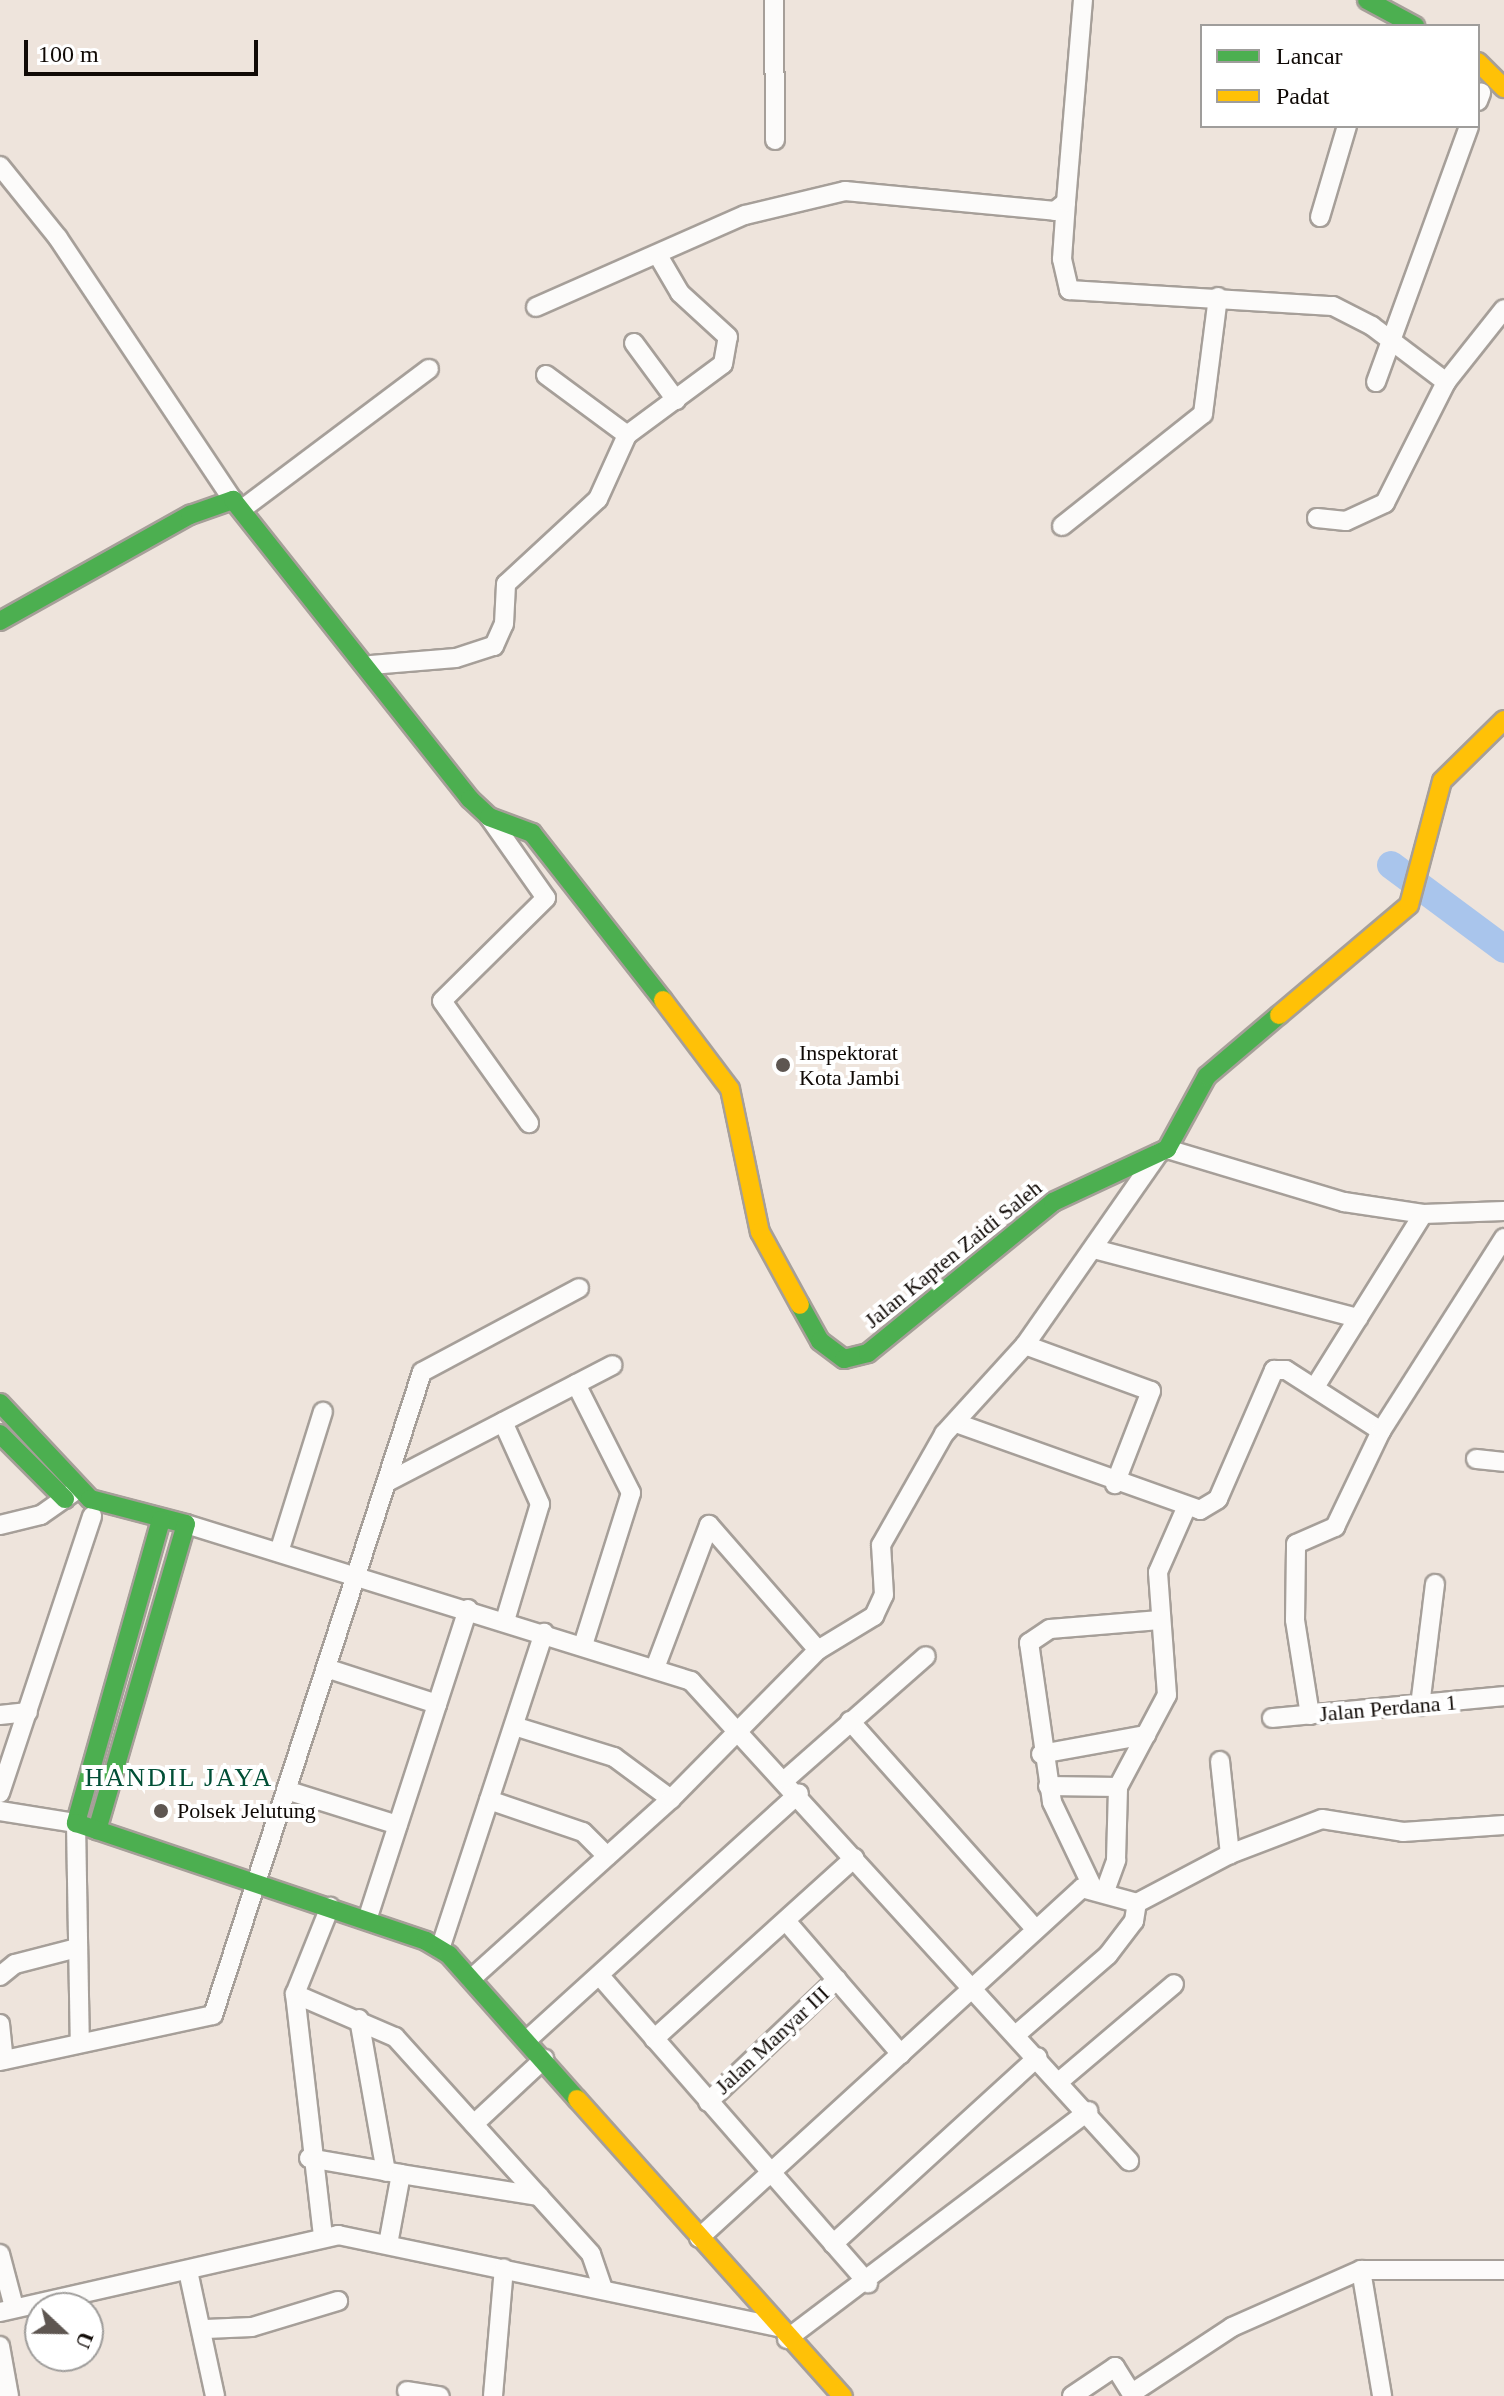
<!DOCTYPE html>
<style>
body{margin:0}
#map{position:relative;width:1504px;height:2396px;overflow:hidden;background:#eee4dc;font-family:"Times New Roman",serif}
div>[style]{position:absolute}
.river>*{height:28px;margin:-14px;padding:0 14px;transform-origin:14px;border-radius:14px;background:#a9c5ec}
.roads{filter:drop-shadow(2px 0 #a69f99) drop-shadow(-2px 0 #a69f99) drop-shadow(0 2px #a69f99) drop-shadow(0 -2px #a69f99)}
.street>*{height:18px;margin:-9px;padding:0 9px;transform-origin:9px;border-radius:9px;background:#fcfbfa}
.fast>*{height:18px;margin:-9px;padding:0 9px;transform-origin:9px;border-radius:9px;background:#4caf50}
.slow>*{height:18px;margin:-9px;padding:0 9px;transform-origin:9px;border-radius:9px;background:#ffc107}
.dots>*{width:22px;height:22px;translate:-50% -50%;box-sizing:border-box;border:4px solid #fff;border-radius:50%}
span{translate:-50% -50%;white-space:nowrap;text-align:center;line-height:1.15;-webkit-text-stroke:8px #fff;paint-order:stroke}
.poi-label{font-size:22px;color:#100a06}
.left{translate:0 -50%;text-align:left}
.street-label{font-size:22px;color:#100a06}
.quarter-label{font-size:26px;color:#014f36;letter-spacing:2px}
.legend{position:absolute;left:1200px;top:24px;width:280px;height:104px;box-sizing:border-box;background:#fff;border:2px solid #9f9d9b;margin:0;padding:10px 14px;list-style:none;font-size:24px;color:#100a06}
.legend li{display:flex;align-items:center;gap:16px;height:40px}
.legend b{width:40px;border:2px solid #9f9d9b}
.north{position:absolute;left:24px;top:2292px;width:80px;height:80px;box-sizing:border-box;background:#fff;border:2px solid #9f9d9b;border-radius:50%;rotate:112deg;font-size:22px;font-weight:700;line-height:32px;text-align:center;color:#100a06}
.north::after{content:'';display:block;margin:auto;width:28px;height:36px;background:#5e5651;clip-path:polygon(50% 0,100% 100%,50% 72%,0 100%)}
.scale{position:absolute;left:24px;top:40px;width:234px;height:36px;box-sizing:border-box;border:4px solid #100a06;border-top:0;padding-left:10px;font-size:24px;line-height:28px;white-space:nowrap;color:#100a06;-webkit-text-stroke:6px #fff;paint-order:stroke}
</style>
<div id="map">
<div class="river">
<div style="left:1391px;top:865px;width:141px;rotate:36.6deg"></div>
</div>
<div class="roads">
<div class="street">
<div style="left:774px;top:0;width:140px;rotate:89.6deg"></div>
<div style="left:1478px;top:101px;width:9px;rotate:-69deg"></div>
<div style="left:0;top:166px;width:92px;rotate:51.1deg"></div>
<div style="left:58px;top:238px;width:315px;rotate:56.3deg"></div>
<div style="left:1066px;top:202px;width:57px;rotate:94deg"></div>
<div style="left:1062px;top:259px;width:32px;rotate:77deg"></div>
<div style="left:1069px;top:290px;width:264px;rotate:3.5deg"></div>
<div style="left:1333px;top:306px;width:44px;rotate:27.1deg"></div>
<div style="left:1372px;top:326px;width:93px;rotate:37.1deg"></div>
<div style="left:1320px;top:217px;width:95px;rotate:-73.5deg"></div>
<div style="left:536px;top:307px;width:228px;rotate:-23.8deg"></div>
<div style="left:745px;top:215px;width:103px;rotate:-13.5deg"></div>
<div style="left:845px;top:191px;width:211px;rotate:5.4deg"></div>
<div style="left:1055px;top:211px;width:14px;rotate:-39deg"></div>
<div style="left:1066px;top:202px;width:203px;rotate:-85.2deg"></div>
<div style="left:634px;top:343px;width:71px;rotate:53.6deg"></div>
<div style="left:546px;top:375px;width:101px;rotate:36.5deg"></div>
<div style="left:1376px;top:382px;width:272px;rotate:-70deg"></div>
<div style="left:245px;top:507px;width:230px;rotate:-36.9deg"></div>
<div style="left:1317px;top:518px;width:29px;rotate:6deg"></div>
<div style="left:1346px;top:521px;width:43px;rotate:-24.8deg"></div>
<div style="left:1385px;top:503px;width:136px;rotate:-63.2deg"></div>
<div style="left:1446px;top:382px;width:93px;rotate:-51.5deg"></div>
<div style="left:1062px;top:526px;width:180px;rotate:-38.5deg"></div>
<div style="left:1203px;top:414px;width:118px;rotate:-82.7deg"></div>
<div style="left:371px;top:665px;width:85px;rotate:-4.7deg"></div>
<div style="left:456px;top:658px;width:40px;rotate:-18deg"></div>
<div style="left:494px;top:646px;width:24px;rotate:-66deg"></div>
<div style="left:504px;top:624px;width:40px;rotate:-87.1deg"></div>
<div style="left:506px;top:584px;width:125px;rotate:-42.7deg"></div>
<div style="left:598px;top:499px;width:70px;rotate:-65.6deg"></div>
<div style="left:627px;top:435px;width:119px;rotate:-36.5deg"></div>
<div style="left:723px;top:364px;width:27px;rotate:-80deg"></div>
<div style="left:728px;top:337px;width:65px;rotate:-137.5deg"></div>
<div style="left:680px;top:293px;width:42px;rotate:-120.3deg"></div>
<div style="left:489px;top:817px;width:99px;rotate:54.9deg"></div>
<div style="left:546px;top:898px;width:146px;rotate:135.3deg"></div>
<div style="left:442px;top:1001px;width:150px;rotate:54.5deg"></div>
<div style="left:1167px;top:1149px;width:185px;rotate:16.7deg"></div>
<div style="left:1344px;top:1202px;width:80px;rotate:8.6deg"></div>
<div style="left:1423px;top:1214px;width:81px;rotate:-2.1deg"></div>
<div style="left:1098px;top:1250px;width:269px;rotate:14.7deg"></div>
<div style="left:1025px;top:1345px;width:134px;rotate:20.1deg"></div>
<div style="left:1151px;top:1391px;width:100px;rotate:111.2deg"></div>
<div style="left:576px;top:1384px;width:122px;rotate:63.2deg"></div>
<div style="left:631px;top:1493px;width:159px;rotate:107.5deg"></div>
<div style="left:1315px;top:1387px;width:204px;rotate:-58deg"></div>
<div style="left:503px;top:1422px;width:90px;rotate:65.7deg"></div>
<div style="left:540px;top:1504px;width:122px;rotate:106.7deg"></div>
<div style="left:959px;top:1424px;width:256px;rotate:19.6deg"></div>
<div style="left:1200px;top:1510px;width:21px;rotate:-31deg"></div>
<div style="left:1218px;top:1499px;width:141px;rotate:-66.5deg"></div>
<div style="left:1274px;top:1370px;width:12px"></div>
<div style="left:1286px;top:1370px;width:113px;rotate:32.7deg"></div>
<div style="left:1476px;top:1459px;width:28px;rotate:6deg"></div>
<div style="left:387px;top:1482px;width:254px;rotate:-27.4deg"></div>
<div style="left:186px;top:1524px;width:529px;rotate:17.27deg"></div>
<div style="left:691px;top:1681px;width:650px;rotate:47.62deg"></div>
<div style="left:0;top:1525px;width:42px;rotate:-13.7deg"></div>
<div style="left:41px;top:1515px;width:38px;rotate:-35deg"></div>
<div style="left:279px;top:1552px;width:147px;rotate:-72.6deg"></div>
<div style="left:326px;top:1668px;width:117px;rotate:18deg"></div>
<div style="left:655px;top:1668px;width:153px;rotate:-69.3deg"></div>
<div style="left:709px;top:1525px;width:166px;rotate:48.9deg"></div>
<div style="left:1420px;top:1706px;width:123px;rotate:-83deg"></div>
<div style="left:0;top:1715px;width:28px;rotate:-6deg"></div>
<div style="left:1310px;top:1715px;width:96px;rotate:-99deg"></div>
<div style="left:1295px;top:1620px;width:76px;rotate:-89.2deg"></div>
<div style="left:1296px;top:1544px;width:43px;rotate:-23.6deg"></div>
<div style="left:1335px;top:1527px;width:106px;rotate:-64.4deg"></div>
<div style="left:1381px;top:1431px;width:229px;rotate:-57.5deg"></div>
<div style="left:1272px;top:1718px;width:233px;rotate:-5.4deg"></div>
<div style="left:850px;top:1721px;width:278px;rotate:48.3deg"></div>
<div style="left:514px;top:1726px;width:105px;rotate:17.2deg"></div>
<div style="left:614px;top:1757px;width:71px;rotate:36.4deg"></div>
<div style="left:1041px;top:1754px;width:107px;rotate:-10.3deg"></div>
<div style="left:1220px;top:1761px;width:94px;rotate:83.9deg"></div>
<div style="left:786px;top:1779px;width:186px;rotate:-41.3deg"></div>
<div style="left:1048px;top:1786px;width:70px;rotate:0.8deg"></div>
<div style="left:286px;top:1790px;width:117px;rotate:17.4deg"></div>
<div style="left:0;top:1793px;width:292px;rotate:-71.6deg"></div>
<div style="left:489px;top:1800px;width:99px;rotate:18.8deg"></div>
<div style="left:583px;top:1832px;width:34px;rotate:45deg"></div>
<div style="left:0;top:1811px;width:77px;rotate:9deg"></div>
<div style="left:76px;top:1823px;width:219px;rotate:89deg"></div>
<div style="left:1092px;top:1886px;width:93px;rotate:-115.5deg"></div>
<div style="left:1052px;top:1802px;width:161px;rotate:-98.2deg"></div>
<div style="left:1029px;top:1643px;width:25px;rotate:-34deg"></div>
<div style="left:1050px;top:1629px;width:110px;rotate:-4.7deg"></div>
<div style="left:1105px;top:1891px;width:33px;rotate:-70deg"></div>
<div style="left:1116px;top:1860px;width:73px;rotate:-88.4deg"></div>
<div style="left:1118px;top:1787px;width:104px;rotate:-62deg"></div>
<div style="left:1167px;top:1695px;width:123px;rotate:-94.2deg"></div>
<div style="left:1158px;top:1572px;width:72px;rotate:-66.3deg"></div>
<div style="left:367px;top:1920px;width:327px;rotate:-72deg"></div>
<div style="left:786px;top:1921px;width:176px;rotate:49.2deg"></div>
<div style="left:440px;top:1949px;width:333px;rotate:-71.8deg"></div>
<div style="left:0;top:1976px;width:19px;rotate:-39deg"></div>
<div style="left:15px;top:1964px;width:64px;rotate:-14.5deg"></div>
<div style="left:600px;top:1976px;width:408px;rotate:48.9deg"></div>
<div style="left:471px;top:1979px;width:269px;rotate:-42deg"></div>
<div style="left:671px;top:1799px;width:209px;rotate:-45.4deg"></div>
<div style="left:818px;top:1650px;width:66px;rotate:-31.3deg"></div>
<div style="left:874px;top:1616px;width:23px;rotate:-65deg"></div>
<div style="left:884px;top:1595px;width:50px;rotate:-93.4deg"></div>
<div style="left:881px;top:1545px;width:128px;rotate:-60.4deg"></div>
<div style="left:944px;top:1434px;width:120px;rotate:-47.7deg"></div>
<div style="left:1025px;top:1345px;width:234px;rotate:-55.1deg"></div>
<div style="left:295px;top:1994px;width:94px;rotate:-68.1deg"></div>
<div style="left:359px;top:2019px;width:155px;rotate:80deg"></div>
<div style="left:0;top:2024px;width:36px;rotate:84deg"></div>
<div style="left:1018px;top:2033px;width:119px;rotate:-40.9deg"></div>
<div style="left:1108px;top:1955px;width:43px;rotate:-52.6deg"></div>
<div style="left:1134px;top:1921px;width:18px;rotate:-81deg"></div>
<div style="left:654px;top:2039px;width:270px;rotate:-42.1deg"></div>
<div style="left:527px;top:2040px;width:367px;rotate:-42.2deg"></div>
<div style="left:0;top:2061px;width:218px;rotate:-12.2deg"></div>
<div style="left:213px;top:2015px;width:676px;rotate:-71.99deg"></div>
<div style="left:422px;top:1372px;width:178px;rotate:-28.1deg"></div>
<div style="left:1061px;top:2080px;width:148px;rotate:-40.3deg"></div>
<div style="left:708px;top:2102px;width:178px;rotate:-43.6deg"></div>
<div style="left:474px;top:2124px;width:96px;rotate:-42.9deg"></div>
<div style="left:309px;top:2158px;width:93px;rotate:9.9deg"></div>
<div style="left:401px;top:2174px;width:71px;rotate:100.5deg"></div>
<div style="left:401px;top:2174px;width:140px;rotate:9.1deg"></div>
<div style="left:323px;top:2236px;width:244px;rotate:-96.6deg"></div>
<div style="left:295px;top:1994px;width:109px;rotate:23.3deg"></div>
<div style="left:395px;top:2037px;width:292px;rotate:47.9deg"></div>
<div style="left:591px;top:2254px;width:34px;rotate:71deg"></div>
<div style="left:699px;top:2238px;width:519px;rotate:-42.42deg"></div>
<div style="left:1082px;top:1888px;width:57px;rotate:15.3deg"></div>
<div style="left:1137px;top:1903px;width:105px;rotate:-27.8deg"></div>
<div style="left:1230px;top:1854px;width:98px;rotate:-20.8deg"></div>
<div style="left:1322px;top:1819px;width:82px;rotate:9.1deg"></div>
<div style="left:1403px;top:1832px;width:101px;rotate:-4deg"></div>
<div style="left:833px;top:2244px;width:277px;rotate:-42.4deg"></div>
<div style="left:0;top:2254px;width:55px;rotate:75.2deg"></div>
<div style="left:1361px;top:2270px;width:128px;rotate:80.5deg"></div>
<div style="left:188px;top:2271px;width:128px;rotate:77.8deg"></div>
<div style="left:0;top:2312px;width:347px;rotate:-12.8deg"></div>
<div style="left:338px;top:2235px;width:449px;rotate:11.8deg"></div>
<div style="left:206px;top:2329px;width:46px;rotate:-2.5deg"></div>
<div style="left:252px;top:2327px;width:90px;rotate:-16.8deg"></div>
<div style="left:787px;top:2339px;width:378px;rotate:-37.1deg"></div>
<div style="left:0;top:2346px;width:51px;rotate:79.8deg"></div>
<div style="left:407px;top:2391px;width:33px;rotate:9deg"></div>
<div style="left:1132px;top:2393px;width:120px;rotate:-33.4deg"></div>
<div style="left:1232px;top:2327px;width:141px;rotate:-23.8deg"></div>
<div style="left:1361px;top:2270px;width:143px"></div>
<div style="left:493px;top:2396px;width:128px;rotate:-85.1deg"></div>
<div style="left:1072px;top:2396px;width:52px;rotate:-34deg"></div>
<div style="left:1115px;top:2367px;width:34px;rotate:58deg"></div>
</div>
<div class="fast">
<div style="left:1367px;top:0;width:55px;rotate:28.4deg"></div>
<div style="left:0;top:621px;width:218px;rotate:-29.2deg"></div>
<div style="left:190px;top:515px;width:46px;rotate:-19.2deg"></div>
<div style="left:233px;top:500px;width:382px;rotate:51.6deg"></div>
<div style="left:470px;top:799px;width:26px;rotate:43deg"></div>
<div style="left:489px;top:817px;width:46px;rotate:20.4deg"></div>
<div style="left:532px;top:833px;width:212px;rotate:51.9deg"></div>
<div style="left:800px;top:1305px;width:41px;rotate:60.9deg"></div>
<div style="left:820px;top:1341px;width:30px;rotate:37deg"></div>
<div style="left:844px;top:1359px;width:25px;rotate:-14deg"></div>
<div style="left:868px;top:1353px;width:239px;rotate:-39.2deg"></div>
<div style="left:1053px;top:1202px;width:126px;rotate:-24.9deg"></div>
<div style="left:1167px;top:1149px;width:83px;rotate:-61.3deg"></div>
<div style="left:1207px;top:1076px;width:94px;rotate:-40.3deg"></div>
<div style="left:0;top:1403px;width:132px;rotate:46.8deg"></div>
<div style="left:90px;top:1499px;width:99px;rotate:14.6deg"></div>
<div style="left:186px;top:1524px;width:319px;rotate:106.2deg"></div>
<div style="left:0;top:1434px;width:92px;rotate:45deg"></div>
<div style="left:161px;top:1520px;width:315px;rotate:105.7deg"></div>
<div style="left:76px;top:1823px;width:369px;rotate:18.6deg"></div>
<div style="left:426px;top:1941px;width:27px;rotate:31deg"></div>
<div style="left:449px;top:1955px;width:193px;rotate:48.4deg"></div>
</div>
<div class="slow">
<div style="left:1478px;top:62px;width:37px;rotate:45deg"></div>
<div style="left:663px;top:1000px;width:111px;rotate:53deg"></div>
<div style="left:730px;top:1089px;width:146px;rotate:78.2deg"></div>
<div style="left:760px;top:1232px;width:83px;rotate:61.3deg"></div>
<div style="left:1279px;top:1015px;width:170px;rotate:-40.2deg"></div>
<div style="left:1409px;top:905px;width:128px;rotate:-75.1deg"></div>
<div style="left:1442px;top:781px;width:87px;rotate:-44.5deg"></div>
<div style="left:577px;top:2099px;width:399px;rotate:48.2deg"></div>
</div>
</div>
<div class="dots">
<div style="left:783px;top:1065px;background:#5e5651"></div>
<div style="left:161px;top:1811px;background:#5e5651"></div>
</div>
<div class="poi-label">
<span class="left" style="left:799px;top:1065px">Inspektorat<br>Kota Jambi</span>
<span class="left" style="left:177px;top:1811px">Polsek Jelutung</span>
</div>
<div class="street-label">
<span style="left:953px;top:1254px;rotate:-39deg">Jalan Kapten Zaidi Saleh</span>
<span style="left:1388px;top:1708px;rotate:-5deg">Jalan Perdana 1</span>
<span style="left:772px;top:2040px;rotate:-43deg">Jalan Manyar III</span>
</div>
<div class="quarter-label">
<span style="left:179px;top:1778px">HANDIL JAYA</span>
</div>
<ul class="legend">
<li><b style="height:10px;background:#4caf50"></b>Lancar</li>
<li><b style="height:10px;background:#ffc107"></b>Padat</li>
</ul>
<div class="north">U</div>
<div class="scale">100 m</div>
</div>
